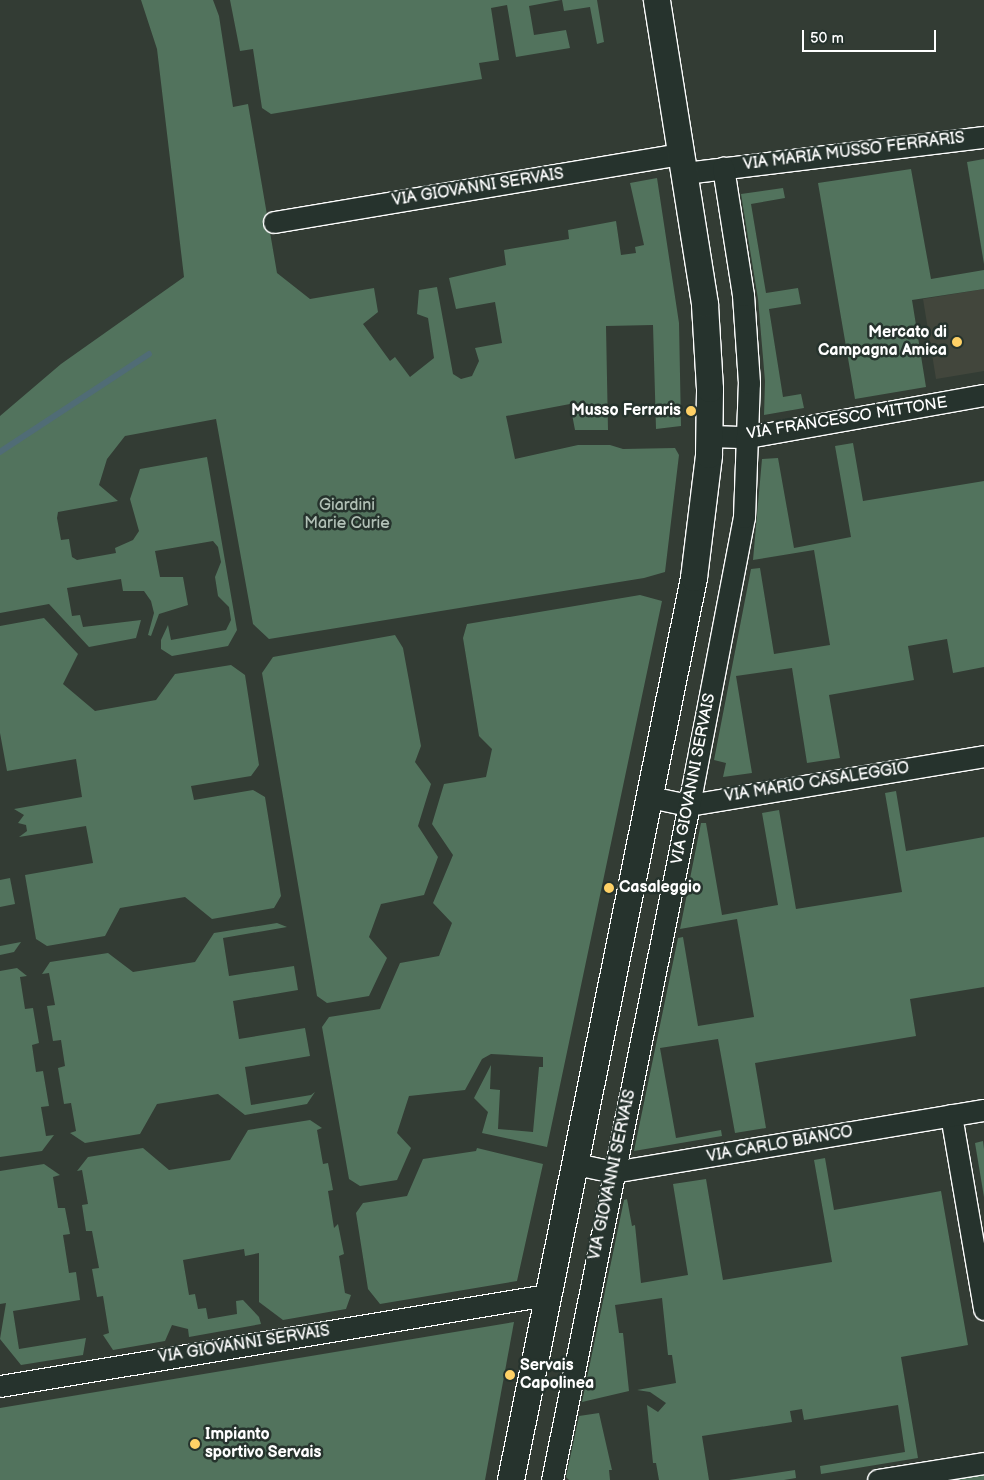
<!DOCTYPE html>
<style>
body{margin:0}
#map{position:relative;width:984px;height:1480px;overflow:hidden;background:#333c34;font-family:"Balsamiq Sans",sans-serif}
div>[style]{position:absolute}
.built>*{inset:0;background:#42463c}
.green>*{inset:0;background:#52735d}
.stream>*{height:5.5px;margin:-2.75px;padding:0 2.75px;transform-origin:2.75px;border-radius:2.75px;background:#506c76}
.roads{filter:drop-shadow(1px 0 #fff) drop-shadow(-1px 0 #fff) drop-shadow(0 1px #fff) drop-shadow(0 -1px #fff)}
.minor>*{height:21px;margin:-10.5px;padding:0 10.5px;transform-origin:10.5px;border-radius:10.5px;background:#26332d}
.tertiary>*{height:26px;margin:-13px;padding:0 13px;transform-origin:13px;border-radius:13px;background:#26332d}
.dots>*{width:14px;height:14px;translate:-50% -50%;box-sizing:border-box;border:2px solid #26332d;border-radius:50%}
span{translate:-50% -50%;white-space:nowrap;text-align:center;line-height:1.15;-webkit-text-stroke:5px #26332d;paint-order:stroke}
.street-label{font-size:16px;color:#fff}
.poi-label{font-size:16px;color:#fff;font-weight:700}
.right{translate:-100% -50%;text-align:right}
.left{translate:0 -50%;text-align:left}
.park-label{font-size:16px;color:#b1c0b6}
.scale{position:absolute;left:802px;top:30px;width:134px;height:22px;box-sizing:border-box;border:2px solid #fff;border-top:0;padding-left:6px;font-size:15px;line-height:18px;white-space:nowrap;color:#fff;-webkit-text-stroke:4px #26332d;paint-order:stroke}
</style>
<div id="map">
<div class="built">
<div style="clip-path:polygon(984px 289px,984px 371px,936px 379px,923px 299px)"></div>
</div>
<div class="green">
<div style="clip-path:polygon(141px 0,213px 0,219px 16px,233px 107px,248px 104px,277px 273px,310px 299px,374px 288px,378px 312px,363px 324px,390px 361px,395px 357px,410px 377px,434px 358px,428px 318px,417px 314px,419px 290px,437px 287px,453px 374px,461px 379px,472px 376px,479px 361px,475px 348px,502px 343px,495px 302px,456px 309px,449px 278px,506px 265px,504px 250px,569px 239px,568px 230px,616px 221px,621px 255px,636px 253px,635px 247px,644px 245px,630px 183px,657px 178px,679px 323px,681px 426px,656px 429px,653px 325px,606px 326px,608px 430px,575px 430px,570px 404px,506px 416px,515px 459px,578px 445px,610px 445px,623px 449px,675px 448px,679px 455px,665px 572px,644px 578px,269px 639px,253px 624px,216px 419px,125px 436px,107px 459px,99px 485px,118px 501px,58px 512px,57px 518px,61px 540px,69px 539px,72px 557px,77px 560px,116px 553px,115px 548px,133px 540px,139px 531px,130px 499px,140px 469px,207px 457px,237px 630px,228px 646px,172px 656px,161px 649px,161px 640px,168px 625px,171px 640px,226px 630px,231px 620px,229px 607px,218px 596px,215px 577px,221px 562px,218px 547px,213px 541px,155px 551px,160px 577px,183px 577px,188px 605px,159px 614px,151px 636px,148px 635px,154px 613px,151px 601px,144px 591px,123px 591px,121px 579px,67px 588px,72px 616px,80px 615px,83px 627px,141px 620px,136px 638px,89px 647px,49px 604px,0 613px,0 416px,61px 364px,184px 277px,157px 49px)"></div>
<div style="clip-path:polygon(230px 0,561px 0,529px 6px,534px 35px,566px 30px,570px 48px,516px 57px,507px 5px,491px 8px,499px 60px,479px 63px,482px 79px,271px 114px,262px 108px,253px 49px,240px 51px)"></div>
<div style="clip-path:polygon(562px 0,597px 0,604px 42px,597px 44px,590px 7px,564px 11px)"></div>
<div style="clip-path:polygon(984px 159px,984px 264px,967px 162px)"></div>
<div style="clip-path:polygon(911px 169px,931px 279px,984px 270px,984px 289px,912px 300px,926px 387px,855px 399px,818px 183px)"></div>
<div style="clip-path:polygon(783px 188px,785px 198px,751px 204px,766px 293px,798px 288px,801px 304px,769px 309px,783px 397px,801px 394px,804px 408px,764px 415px,765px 381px,758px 299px,741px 194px)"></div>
<div style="clip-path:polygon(853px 443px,863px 501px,984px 481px,984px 667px,953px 673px,947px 639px,908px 646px,914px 680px,829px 695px,840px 758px,807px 763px,792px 668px,736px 676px,752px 773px,723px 777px,726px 763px,714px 760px,751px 569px,760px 568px,774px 654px,830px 645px,814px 550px,753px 560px,762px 459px,778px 458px,794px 548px,851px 537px,835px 446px)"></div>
<div style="clip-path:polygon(640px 595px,662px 601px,547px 1147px,482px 1133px,488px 1112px,474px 1098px,491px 1065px,490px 1089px,500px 1090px,498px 1129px,533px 1132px,539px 1067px,543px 1067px,543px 1057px,491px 1054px,482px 1059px,465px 1090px,409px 1096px,397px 1133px,411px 1148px,397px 1180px,360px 1186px,349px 1179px,322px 1027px,329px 1017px,380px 1009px,400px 963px,439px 956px,452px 923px,433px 903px,453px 855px,432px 824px,444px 784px,486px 777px,492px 749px,479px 736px,463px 638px,467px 624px)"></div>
<div style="clip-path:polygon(44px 618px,78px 654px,63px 684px,95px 711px,156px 700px,175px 674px,231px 665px,245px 675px,259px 765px,251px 776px,191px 786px,194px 800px,253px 790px,265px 797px,281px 896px,274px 908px,212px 919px,185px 897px,120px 908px,105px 936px,47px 946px,36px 939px,25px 875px,93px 863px,86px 826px,19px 837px,27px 831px,26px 825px,18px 823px,24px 815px,14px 809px,82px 797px,76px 759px,7px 771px,0 733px,0 626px)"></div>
<div style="clip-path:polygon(395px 635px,403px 648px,421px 746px,415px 762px,431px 784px,418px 826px,438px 857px,424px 895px,381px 904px,369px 937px,387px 958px,369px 996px,327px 1003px,317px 996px,262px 673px,273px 657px)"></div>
<div style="clip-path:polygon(896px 791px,906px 851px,984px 837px,984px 987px,910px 999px,916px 1036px,755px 1063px,766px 1128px,735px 1133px,718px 1039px,660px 1048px,676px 1138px,721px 1130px,722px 1136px,634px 1151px,678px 938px,683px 937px,698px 1026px,754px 1017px,737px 919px,680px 929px,701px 823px,706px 823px,722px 915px,778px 905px,762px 813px,779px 810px,796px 909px,902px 892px,885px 793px)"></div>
<div style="clip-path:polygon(10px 878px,15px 904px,0 907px,0 880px)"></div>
<div style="clip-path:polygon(277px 923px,287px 927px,223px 938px,229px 976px,294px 966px,298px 990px,233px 1001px,239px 1039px,305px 1028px,310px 1056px,245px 1067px,251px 1105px,311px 1095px,315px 1092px,307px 1104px,245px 1115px,218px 1094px,157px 1104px,140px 1134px,85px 1143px,70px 1133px,76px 1131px,71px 1103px,64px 1104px,58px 1068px,65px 1066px,61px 1040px,53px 1041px,47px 1006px,55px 1005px,49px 973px,42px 974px,50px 962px,108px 953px,133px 972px,195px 962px,214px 933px)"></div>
<div style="clip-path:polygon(21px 942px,14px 952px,0 955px,0 946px)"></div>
<div style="clip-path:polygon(17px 968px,27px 976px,20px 977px,25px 1009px,33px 1008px,39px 1043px,32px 1045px,36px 1072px,43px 1071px,49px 1106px,41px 1107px,46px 1136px,54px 1135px,42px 1151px,0 1157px,0 971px)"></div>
<div style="clip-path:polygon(310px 1120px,322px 1128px,317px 1130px,323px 1164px,328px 1163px,333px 1190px,328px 1191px,334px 1228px,338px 1224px,344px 1254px,339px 1256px,345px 1293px,351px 1295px,346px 1309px,283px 1320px,259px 1302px,259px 1253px,245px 1256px,244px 1249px,183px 1260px,189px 1295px,195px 1294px,198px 1309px,206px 1308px,208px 1319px,237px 1314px,236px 1301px,243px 1300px,259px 1317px,261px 1324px,189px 1337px,188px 1329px,172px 1325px,165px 1341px,113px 1350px,103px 1335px,109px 1333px,103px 1296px,97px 1297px,92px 1269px,99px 1268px,92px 1231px,86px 1231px,82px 1205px,88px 1204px,82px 1170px,77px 1171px,88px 1157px,143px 1148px,169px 1170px,230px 1160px,248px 1130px)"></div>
<div style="clip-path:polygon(983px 1141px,984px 1149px,984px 1197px,975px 1143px)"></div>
<div style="clip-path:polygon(477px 1148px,543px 1164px,517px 1281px,380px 1304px,368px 1289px,356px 1213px,363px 1203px,407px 1196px,423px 1159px,476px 1151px)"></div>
<div style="clip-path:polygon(825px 1158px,834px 1210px,941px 1191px,968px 1345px,901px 1357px,918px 1458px,821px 1474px,820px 1466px,905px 1452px,898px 1405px,804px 1420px,802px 1409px,790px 1411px,792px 1422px,702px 1436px,709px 1480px,659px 1480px,656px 1463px,653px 1463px,647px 1405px,658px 1412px,666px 1403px,650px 1392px,637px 1390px,676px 1383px,672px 1355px,668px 1355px,662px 1298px,615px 1305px,619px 1333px,623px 1333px,629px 1391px,582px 1402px,624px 1200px,627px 1199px,632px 1226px,635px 1225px,641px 1283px,688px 1275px,673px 1184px,706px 1179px,723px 1280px,832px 1262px,814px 1160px)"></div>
<div style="clip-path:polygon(44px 1164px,60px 1175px,53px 1177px,58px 1208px,65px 1208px,70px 1234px,63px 1235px,69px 1273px,76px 1272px,80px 1300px,13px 1311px,19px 1349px,86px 1338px,83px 1355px,21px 1365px,0 1339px,6px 1303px,0 1304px,0 1171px)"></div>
<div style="clip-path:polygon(514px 1322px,485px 1480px,0 1480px,0 1408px)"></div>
<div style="clip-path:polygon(599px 1413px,612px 1470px,609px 1470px,610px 1480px,569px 1480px,566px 1477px,579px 1416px)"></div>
<div style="clip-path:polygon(795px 1470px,796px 1478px,784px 1480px,729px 1480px)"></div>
<div style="clip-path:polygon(984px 1473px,984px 1480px,941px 1480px)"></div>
</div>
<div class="stream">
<div style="left:0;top:452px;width:178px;rotate:-33.3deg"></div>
</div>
<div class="roads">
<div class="minor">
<div style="left:685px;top:173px;width:301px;rotate:-6.9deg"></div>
<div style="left:274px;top:222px;width:414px;rotate:-9.5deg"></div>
<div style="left:710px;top:436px;width:38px;rotate:2deg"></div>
<div style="left:748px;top:437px;width:240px;rotate:-10.1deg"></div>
<div style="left:650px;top:797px;width:40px;rotate:12deg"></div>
<div style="left:689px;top:805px;width:299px;rotate:-9.4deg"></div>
<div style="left:951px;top:1115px;width:197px;rotate:80.3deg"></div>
<div style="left:576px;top:1164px;width:38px;rotate:12deg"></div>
<div style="left:613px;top:1172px;width:376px;rotate:-9.5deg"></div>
<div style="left:0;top:1386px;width:555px;rotate:-9.45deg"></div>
<div style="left:552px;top:1480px;width:689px;rotate:-78.53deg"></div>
<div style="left:689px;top:805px;width:293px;rotate:-79.2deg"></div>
<div style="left:744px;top:517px;width:134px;rotate:-87.9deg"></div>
<div style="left:749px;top:383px;width:88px;rotate:-93.9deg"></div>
<div style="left:743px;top:295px;width:129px;rotate:-98.9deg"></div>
<div style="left:878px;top:1480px;width:107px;rotate:-9.1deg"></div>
</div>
<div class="tertiary">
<div style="left:511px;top:1480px;width:920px;rotate:-78.53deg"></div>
<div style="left:694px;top:578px;width:124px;rotate:-83deg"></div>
<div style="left:709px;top:455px;width:66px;rotate:-89.1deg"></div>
<div style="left:710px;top:389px;width:85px;rotate:-93.4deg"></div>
<div style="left:705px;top:304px;width:308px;rotate:-99deg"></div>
</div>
</div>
<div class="dots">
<div style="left:957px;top:342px;background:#ffd166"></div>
<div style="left:691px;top:411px;background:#ffd166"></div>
<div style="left:609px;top:888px;background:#ffd166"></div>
<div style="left:510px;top:1375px;background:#ffd166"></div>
<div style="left:195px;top:1444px;background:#ffd166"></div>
</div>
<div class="street-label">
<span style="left:854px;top:152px;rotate:-7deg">VIA MARIA MUSSO FERRARIS</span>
<span style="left:478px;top:188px;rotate:-9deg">VIA GIOVANNI SERVAIS</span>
<span style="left:847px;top:419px;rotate:-9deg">VIA FRANCESCO MITTONE</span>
<span style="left:694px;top:779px;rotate:-79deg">VIA GIOVANNI SERVAIS</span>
<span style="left:817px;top:783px;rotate:-9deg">VIA MARIO CASALEGGIO</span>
<span style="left:780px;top:1145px;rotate:-10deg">VIA CARLO BIANCO</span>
<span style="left:613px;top:1175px;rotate:-78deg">VIA GIOVANNI SERVAIS</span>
<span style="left:244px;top:1345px;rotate:-9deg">VIA GIOVANNI SERVAIS</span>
</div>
<div class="poi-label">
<span class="right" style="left:947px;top:342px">Mercato di<br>Campagna Amica</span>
<span class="right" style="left:681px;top:411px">Musso Ferraris</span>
<span class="left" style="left:619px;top:888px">Casaleggio</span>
<span class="left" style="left:520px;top:1375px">Servais<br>Capolinea</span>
<span class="left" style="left:205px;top:1444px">Impianto<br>sportivo Servais</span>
</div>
<div class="park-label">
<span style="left:347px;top:515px">Giardini<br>Marie Curie</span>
</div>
<div class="scale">50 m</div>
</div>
